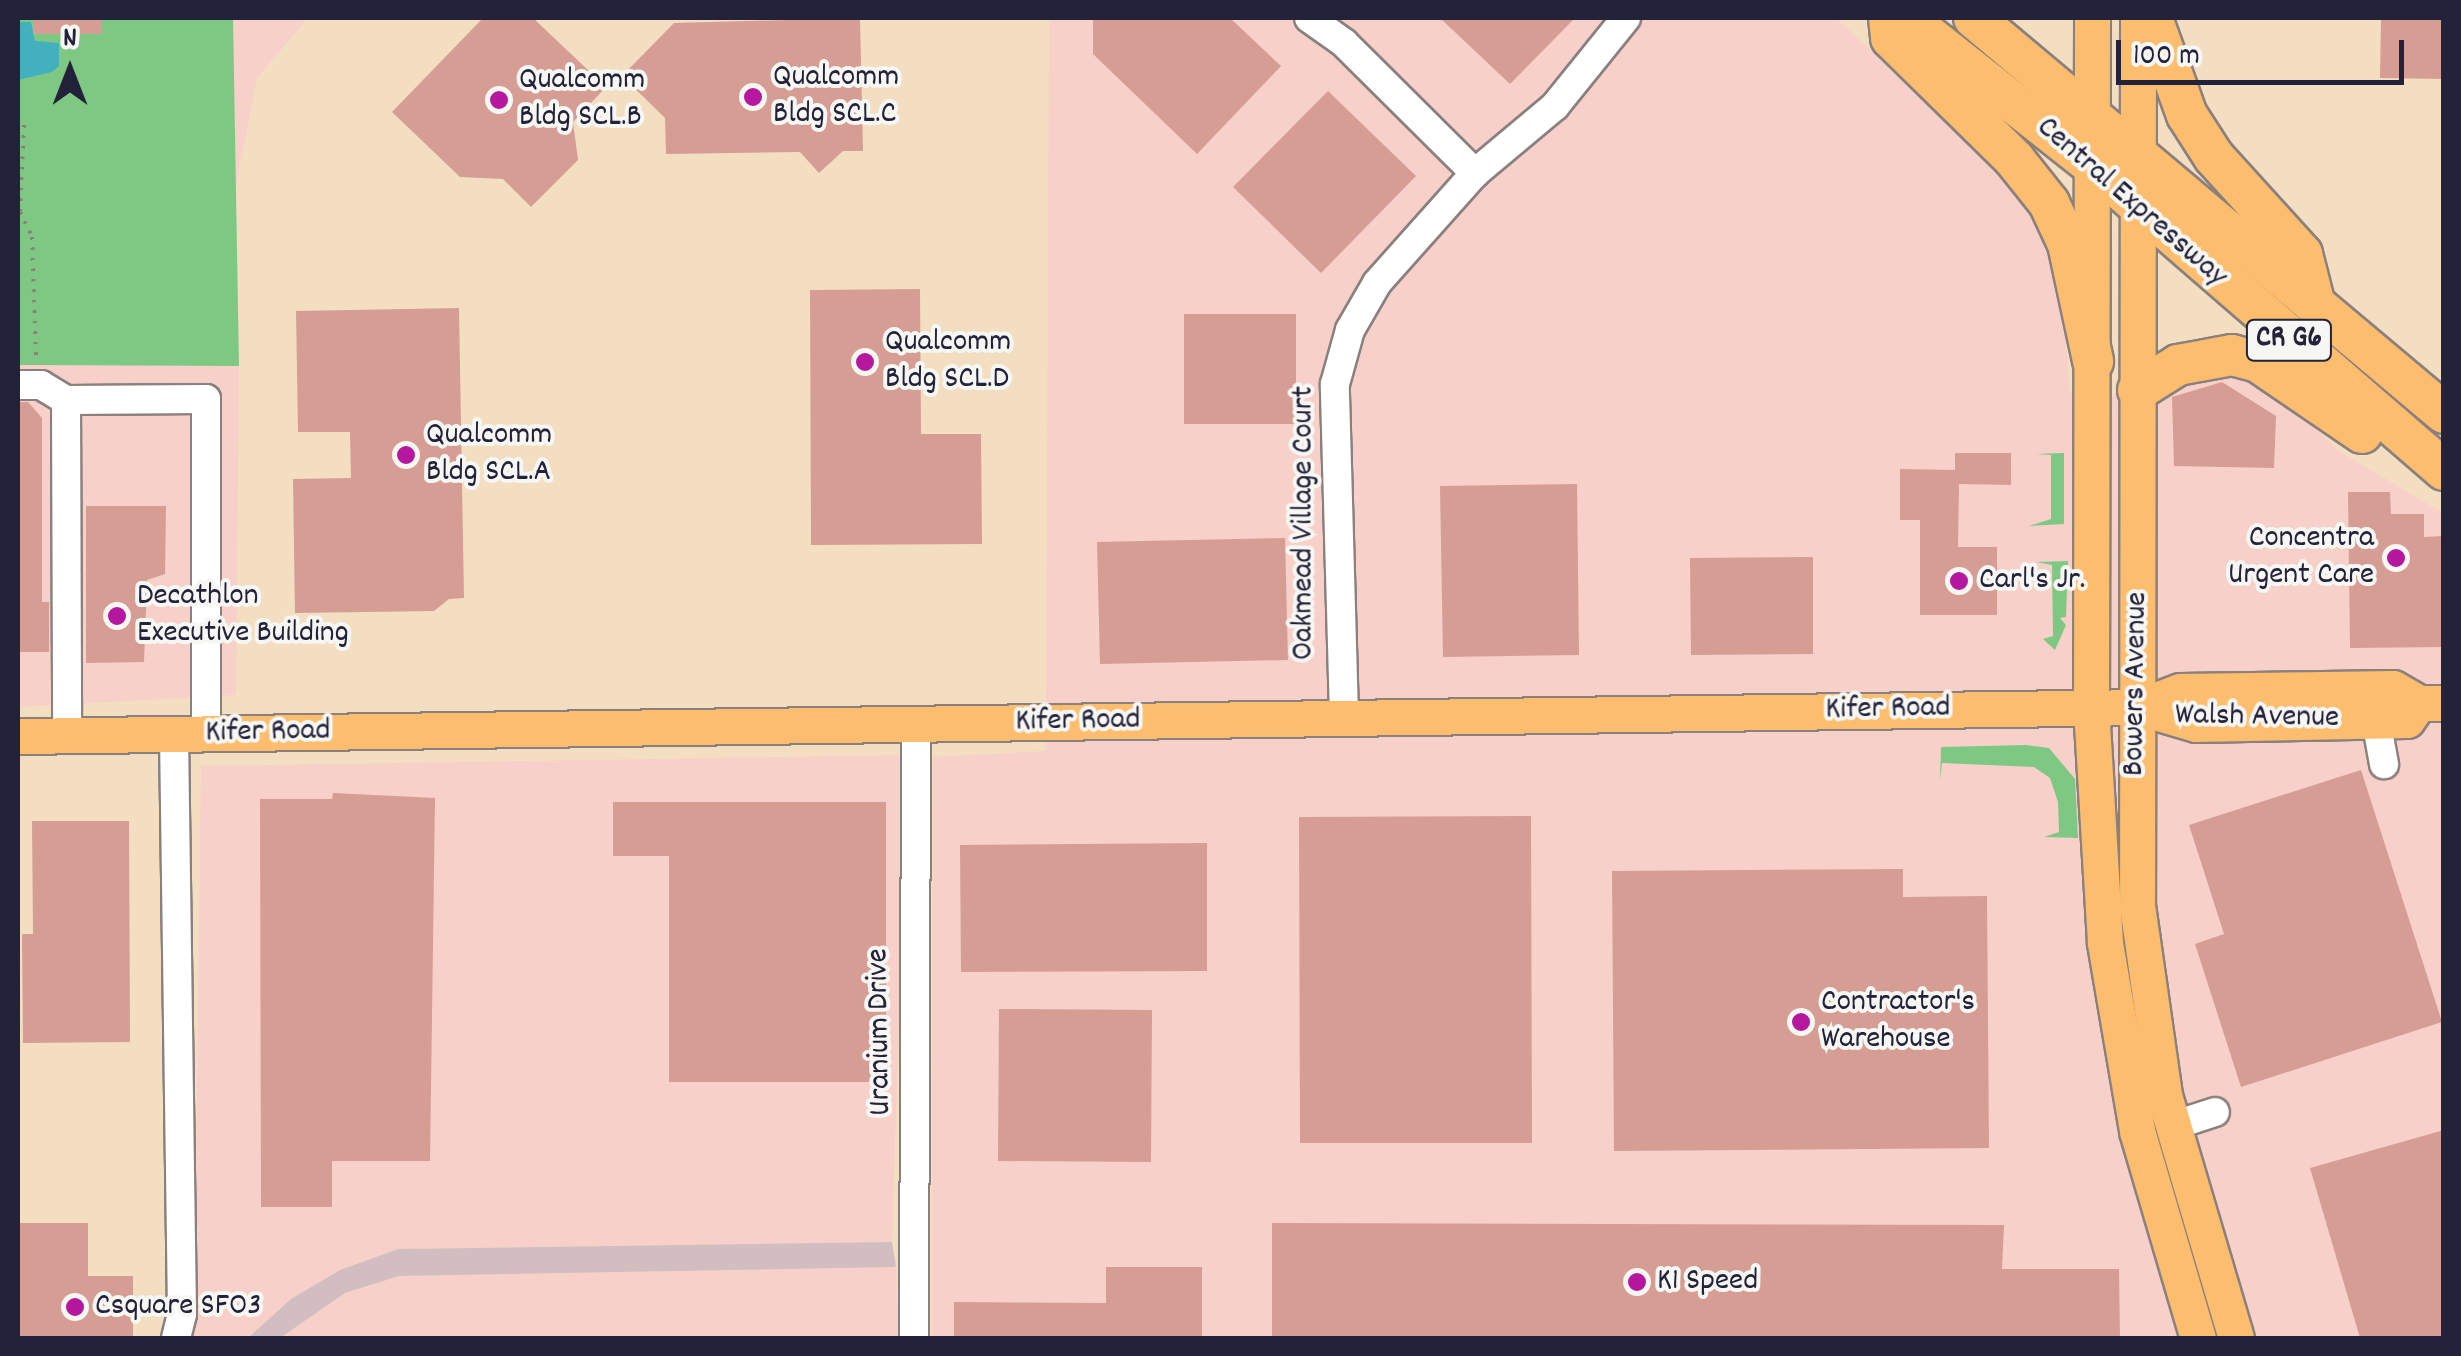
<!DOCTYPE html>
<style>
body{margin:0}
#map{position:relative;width:2461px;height:1356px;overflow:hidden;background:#f3dec2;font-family:Dekko,sans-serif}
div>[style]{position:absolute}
.built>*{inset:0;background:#f7d0c9}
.industrial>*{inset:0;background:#d2bec1}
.green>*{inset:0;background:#7fc884}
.water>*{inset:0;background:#42b1bd}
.building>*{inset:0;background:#d59d94}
.path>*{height:4px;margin-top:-2px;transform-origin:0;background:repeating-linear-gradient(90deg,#8a807e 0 2.5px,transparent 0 10.5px)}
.roads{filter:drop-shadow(2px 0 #8a807e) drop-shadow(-2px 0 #8a807e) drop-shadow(0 2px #8a807e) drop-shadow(0 -2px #8a807e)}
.minor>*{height:28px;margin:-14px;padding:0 14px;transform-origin:14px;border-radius:14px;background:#fff}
.major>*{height:35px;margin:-17.5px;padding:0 17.5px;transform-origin:17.5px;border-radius:17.5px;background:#fcbd6f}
.highway>*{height:40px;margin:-20px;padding:0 20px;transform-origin:20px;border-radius:20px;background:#fcbd6f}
.dots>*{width:28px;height:28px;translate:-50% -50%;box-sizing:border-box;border:5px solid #f6f6f2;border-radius:50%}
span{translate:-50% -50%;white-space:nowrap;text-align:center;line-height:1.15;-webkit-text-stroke:8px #f6f6f2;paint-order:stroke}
.shield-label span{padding:2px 8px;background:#f6f6f2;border:2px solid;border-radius:8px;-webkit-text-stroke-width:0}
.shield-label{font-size:30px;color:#22223b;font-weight:700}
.poi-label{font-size:32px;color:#22223b}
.left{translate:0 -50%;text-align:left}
.right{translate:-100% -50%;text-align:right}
.street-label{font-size:32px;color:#22223b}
.frame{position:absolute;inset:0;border:20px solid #22223b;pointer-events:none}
.north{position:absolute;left:20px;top:20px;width:100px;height:100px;-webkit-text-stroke:8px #f6f6f2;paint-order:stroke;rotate:0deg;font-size:28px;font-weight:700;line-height:40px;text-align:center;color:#22223b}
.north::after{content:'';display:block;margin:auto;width:35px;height:45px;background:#22223b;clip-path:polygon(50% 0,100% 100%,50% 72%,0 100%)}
.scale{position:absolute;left:2116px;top:40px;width:288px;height:45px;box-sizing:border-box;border:5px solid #22223b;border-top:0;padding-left:12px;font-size:30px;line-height:35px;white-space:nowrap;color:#22223b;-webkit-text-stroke:8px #f6f6f2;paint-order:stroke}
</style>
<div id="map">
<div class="built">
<div style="clip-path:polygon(233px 18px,308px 18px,257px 78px,234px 195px)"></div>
<div style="clip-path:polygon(1049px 18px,1836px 18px,1997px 167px,2059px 260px,2070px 393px,2172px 394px,2215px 373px,2257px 375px,2339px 451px,2443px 513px,2443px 1338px,932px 1338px,933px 757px,1046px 751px)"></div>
<div style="clip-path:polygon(18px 365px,239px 366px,236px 695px,18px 707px)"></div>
<div style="clip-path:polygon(907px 755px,892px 1242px,398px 1249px,340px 1270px,291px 1299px,248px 1338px,194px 1338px,201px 766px)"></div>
<div style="clip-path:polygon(896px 1267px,899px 1338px,280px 1338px,345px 1293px,399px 1276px)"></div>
</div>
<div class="industrial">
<div style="clip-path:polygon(892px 1242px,896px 1267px,399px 1276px,345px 1293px,280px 1338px,248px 1338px,291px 1299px,340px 1270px,398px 1249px)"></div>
</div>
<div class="green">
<div style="clip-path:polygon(18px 18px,233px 18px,239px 366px,18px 365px)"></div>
<div style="clip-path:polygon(2064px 453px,2064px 524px,2029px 526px,2051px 519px,2051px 455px,2036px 454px)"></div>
<div style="clip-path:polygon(2068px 561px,2066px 617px,2060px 618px,2066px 625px,2055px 650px,2043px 639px,2053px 636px,2052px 565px,2036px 562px)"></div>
<div style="clip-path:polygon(2026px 745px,2049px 748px,2075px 779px,2078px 838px,2044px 837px,2059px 832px,2058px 802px,2050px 778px,2034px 767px,1942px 763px,1940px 781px,1941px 747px)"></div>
</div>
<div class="water">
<div style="clip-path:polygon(18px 22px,31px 22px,35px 41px,59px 43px,59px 66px,52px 72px,18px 80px)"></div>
</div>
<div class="building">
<div style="clip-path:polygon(33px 18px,101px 18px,101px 34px,33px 34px)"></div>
<div style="clip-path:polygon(483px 18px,533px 18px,606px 87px,573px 122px,578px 160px,531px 207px,503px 179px,460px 177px,392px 112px)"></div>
<div style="clip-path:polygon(860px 18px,863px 151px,843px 151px,819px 173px,800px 152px,666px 154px,665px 118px,622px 76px,674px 23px)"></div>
<div style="clip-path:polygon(1093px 18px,1230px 18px,1281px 66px,1197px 154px,1093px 54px)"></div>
<div style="clip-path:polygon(1440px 18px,1575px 18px,1510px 84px)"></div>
<div style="clip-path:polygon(2381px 18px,2444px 18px,2444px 79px,2380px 78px)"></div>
<div style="clip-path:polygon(1328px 91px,1416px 176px,1321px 273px,1233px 187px)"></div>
<div style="clip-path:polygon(920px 289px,921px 434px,981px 434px,982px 544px,811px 545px,810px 290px)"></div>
<div style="clip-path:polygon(459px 308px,464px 598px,449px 599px,434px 611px,295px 613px,293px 479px,351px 478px,350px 432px,298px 432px,296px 311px)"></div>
<div style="clip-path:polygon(1184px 314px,1296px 314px,1296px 424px,1184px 424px)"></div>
<div style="clip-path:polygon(2222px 382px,2276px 416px,2274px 468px,2174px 466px,2172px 397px)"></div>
<div style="clip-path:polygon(18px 402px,28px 402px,42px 418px,42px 602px,49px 602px,49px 652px,18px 652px)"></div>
<div style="clip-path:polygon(1955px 453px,2011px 453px,2011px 485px,1959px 484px,1958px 547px,1997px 547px,1997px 615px,1920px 615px,1920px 520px,1900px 520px,1900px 469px,1955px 470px)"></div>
<div style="clip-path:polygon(1577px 484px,1579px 655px,1443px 657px,1440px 486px)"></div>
<div style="clip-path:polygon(2348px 492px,2390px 492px,2391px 514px,2424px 514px,2424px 537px,2444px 536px,2444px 647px,2350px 648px)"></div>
<div style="clip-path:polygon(86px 506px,166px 506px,165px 574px,147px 580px,144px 662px,86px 663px)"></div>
<div style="clip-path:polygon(1285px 538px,1288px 660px,1100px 664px,1097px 542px)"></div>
<div style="clip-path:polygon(1813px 557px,1813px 654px,1691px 655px,1690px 558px)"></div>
<div style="clip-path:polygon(2361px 770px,2442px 1022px,2241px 1087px,2195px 944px,2224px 934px,2189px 825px)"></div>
<div style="clip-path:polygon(333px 793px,435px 798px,430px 1161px,332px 1161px,332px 1207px,261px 1207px,260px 799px,332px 799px)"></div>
<div style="clip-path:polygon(613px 802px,886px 802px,886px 1082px,669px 1082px,669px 856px,613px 856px)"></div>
<div style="clip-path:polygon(1531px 816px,1532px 1143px,1300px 1143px,1299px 817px)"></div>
<div style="clip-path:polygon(32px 821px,129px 821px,130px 1042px,23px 1043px,22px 934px,33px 934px)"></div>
<div style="clip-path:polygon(1207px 843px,1207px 971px,961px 972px,960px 845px)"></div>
<div style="clip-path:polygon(1903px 869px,1903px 897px,1987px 896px,1989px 1148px,1614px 1151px,1612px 871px)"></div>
<div style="clip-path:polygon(999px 1009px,1152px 1010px,1151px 1162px,998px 1161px)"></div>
<div style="clip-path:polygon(2444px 1130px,2444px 1338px,2360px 1338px,2310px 1168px)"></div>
<div style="clip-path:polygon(18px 1223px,88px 1223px,88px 1276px,133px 1276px,133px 1338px,18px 1338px)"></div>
<div style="clip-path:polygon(1272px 1223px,2004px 1225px,2002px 1269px,2119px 1269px,2120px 1338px,1272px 1338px)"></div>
<div style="clip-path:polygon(1106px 1267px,1202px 1267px,1202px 1338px,954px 1338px,954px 1302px,1106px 1303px)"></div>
</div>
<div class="path">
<div style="left:24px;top:125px;width:87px;rotate:92.6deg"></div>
<div style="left:20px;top:212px;width:28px;rotate:64deg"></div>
<div style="left:32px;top:237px;width:122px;rotate:88.1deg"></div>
</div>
<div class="roads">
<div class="minor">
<div style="left:1309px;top:18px;width:43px;rotate:35.5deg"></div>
<div style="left:1344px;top:43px;width:185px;rotate:44.8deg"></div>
<div style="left:18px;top:385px;width:23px"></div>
<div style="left:41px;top:385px;width:29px;rotate:31deg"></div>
<div style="left:66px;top:400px;width:140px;rotate:-0.4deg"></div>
<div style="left:206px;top:399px;width:335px;rotate:90deg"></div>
<div style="left:66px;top:400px;width:336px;rotate:89.8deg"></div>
<div style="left:1344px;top:716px;width:332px;rotate:-91.6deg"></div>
<div style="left:1335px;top:384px;width:56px;rotate:-74.5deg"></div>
<div style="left:1350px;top:330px;width:54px;rotate:-60.1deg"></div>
<div style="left:1377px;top:283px;width:147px;rotate:-48.3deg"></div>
<div style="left:1475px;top:173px;width:104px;rotate:-39.9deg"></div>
<div style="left:1555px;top:106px;width:113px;rotate:-51.1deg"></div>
<div style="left:2376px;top:720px;width:45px;rotate:79.7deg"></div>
<div style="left:174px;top:734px;width:580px;rotate:89.21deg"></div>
<div style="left:182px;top:1314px;width:25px;rotate:104deg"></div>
<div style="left:2172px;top:1126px;width:45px;rotate:-18deg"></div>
<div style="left:914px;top:1338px;width:613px;rotate:-89.81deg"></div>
</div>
<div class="major">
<div style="left:2092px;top:18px;width:689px;rotate:90.08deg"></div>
<div style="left:2091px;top:707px;width:236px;rotate:86.6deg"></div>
<div style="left:2105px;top:943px;width:191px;rotate:80.3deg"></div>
<div style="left:2137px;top:1131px;width:216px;rotate:73.6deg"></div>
<div style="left:2138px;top:18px;width:887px;rotate:90.06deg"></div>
<div style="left:2137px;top:905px;width:192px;rotate:81.9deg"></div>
<div style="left:2164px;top:1095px;width:253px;rotate:73.5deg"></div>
<div style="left:2138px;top:707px;width:60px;rotate:16.3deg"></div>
<div style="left:2196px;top:724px;width:211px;rotate:-1.1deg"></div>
<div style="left:2407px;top:720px;width:21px;rotate:-55deg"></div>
<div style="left:18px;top:736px;width:2120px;rotate:-0.78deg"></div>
<div style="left:2138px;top:707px;width:45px;rotate:-20.9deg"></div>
<div style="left:2180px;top:691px;width:213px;rotate:-0.8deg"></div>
<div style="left:2393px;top:688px;width:30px;rotate:30deg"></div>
<div style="left:2419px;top:703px;width:25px"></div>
</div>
<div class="highway">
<div style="left:1889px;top:18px;width:20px;rotate:84deg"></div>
<div style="left:1891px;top:38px;width:173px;rotate:44.5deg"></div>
<div style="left:2014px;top:159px;width:56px;rotate:51.5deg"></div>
<div style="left:2049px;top:203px;width:45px;rotate:65.1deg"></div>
<div style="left:2068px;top:244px;width:120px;rotate:77.9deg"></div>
<div style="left:1906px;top:18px;width:237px;rotate:38.3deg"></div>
<div style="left:2092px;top:165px;width:466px;rotate:40.9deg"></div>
<div style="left:1974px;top:18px;width:614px;rotate:40.04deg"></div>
<div style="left:2152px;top:18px;width:103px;rotate:70.2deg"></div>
<div style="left:2187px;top:115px;width:50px;rotate:57.3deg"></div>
<div style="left:2214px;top:157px;width:131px;rotate:47.8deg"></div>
<div style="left:2302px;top:254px;width:49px;rotate:75.7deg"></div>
<div style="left:2138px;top:390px;width:47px;rotate:-32deg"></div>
<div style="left:2178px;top:365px;width:55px;rotate:-10.5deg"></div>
<div style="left:2232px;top:355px;width:27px;rotate:15deg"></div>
<div style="left:2258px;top:362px;width:126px;rotate:34.3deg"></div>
</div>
</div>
<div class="dots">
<div style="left:753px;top:97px;background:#b5179e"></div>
<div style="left:499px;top:100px;background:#b5179e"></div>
<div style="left:865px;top:362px;background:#b5179e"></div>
<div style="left:406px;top:455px;background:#b5179e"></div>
<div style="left:2396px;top:558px;background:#b5179e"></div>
<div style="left:1959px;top:581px;background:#b5179e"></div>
<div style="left:117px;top:616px;background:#b5179e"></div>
<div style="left:1801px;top:1022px;background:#b5179e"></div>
<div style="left:1637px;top:1282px;background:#b5179e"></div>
<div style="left:75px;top:1307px;background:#b5179e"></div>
</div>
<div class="shield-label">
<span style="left:2289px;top:340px">CR G6</span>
</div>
<div class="poi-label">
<span class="left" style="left:773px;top:97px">Qualcomm<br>Bldg SCL.C</span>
<span class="left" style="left:519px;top:100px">Qualcomm<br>Bldg SCL.B</span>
<span class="left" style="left:885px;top:362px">Qualcomm<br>Bldg SCL.D</span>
<span class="left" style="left:426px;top:455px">Qualcomm<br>Bldg SCL.A</span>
<span class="right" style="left:2374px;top:558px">Concentra<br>Urgent Care</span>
<span class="left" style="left:1979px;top:581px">Carl's Jr.</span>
<span class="left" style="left:137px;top:616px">Decathlon<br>Executive Building</span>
<span class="left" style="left:1821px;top:1022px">Contractor's<br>Warehouse</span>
<span class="left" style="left:1657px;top:1282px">K1 Speed</span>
<span class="left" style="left:95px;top:1307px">Csquare SFO3</span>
</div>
<div class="street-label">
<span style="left:2131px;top:203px;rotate:41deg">Central Expressway</span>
<span style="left:1305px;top:523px;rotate:-90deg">Oakmead Village Court</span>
<span style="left:2137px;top:684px;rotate:-89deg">Bowers Avenue</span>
<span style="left:1888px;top:710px;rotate:-1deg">Kifer Road</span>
<span style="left:2257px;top:718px;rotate:1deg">Walsh Avenue</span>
<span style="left:1078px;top:722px;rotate:-1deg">Kifer Road</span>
<span style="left:268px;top:733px;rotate:-1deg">Kifer Road</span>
<span style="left:881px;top:1032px;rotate:-91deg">Uranium Drive</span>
</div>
<div class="frame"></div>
<div class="north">N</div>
<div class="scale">100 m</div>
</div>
